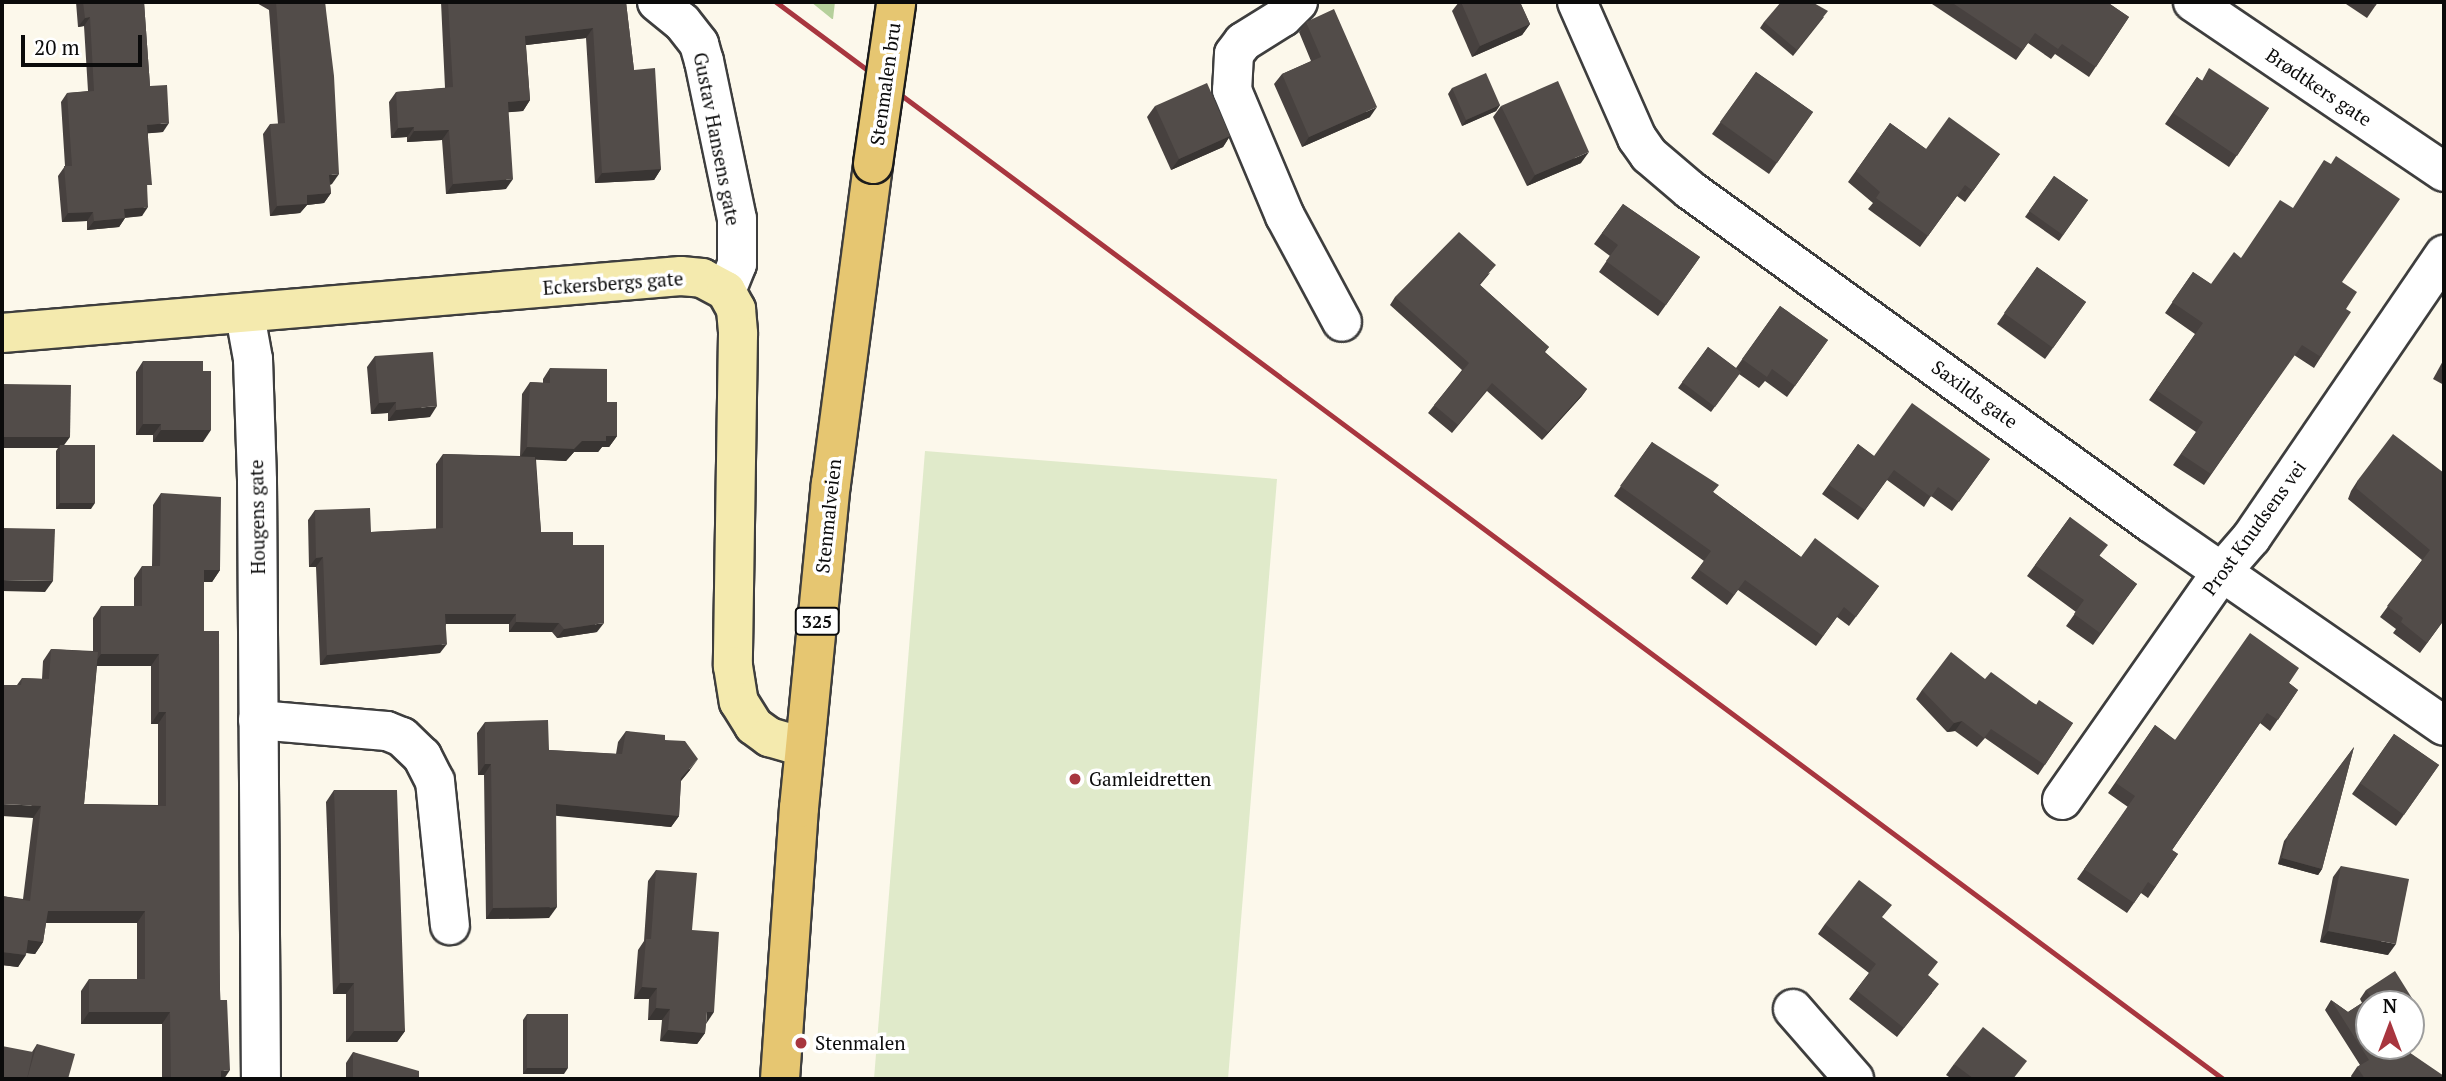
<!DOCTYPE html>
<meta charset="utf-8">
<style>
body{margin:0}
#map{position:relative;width:2446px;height:1081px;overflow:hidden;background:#fcf8eb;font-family:"PT Serif",serif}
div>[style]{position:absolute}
.forest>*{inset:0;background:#b5d09b}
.pitch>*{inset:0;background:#e0eaca}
.roads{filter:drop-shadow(2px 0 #3e3e3e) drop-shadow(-2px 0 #3e3e3e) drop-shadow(0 2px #3e3e3e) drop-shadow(0 -2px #3e3e3e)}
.street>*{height:38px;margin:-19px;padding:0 19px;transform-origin:19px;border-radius:19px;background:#fff}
.secondary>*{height:38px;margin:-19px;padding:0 19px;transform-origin:19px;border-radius:19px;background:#f4eaae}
.primary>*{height:38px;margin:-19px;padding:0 19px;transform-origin:19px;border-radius:19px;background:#e6c671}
.rail>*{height:5px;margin:-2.5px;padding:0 2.5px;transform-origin:2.5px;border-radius:2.5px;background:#a8363f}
.bridges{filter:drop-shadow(2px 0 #1c1c1c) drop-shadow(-2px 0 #1c1c1c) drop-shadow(0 2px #1c1c1c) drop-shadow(0 -2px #1c1c1c)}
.primary-bridge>*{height:38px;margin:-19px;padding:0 19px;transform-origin:19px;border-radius:19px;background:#e6c671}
.wall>*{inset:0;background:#47413f}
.shaded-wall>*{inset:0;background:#393533}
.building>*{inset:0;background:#524c49}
.dots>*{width:19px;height:19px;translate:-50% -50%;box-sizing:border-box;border:4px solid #fff;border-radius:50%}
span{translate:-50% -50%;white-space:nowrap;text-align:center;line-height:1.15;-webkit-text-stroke:7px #fff;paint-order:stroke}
.shield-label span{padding:2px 5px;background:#fff;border:2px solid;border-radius:5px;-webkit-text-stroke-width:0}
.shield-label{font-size:18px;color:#0b0b0b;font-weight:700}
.street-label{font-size:19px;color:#0b0b0b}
.poi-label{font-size:19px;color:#0b0b0b}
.left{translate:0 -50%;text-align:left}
.frame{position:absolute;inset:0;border:4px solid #0b0b0b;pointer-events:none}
.north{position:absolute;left:2355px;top:990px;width:70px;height:70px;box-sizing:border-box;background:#fff;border:2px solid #9d9d9d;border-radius:50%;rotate:0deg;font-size:19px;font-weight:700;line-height:28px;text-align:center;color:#0b0b0b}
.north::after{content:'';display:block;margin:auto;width:24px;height:32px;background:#a8363f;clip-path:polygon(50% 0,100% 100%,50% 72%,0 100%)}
.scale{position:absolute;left:21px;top:35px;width:121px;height:32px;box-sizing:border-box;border:4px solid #0b0b0b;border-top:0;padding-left:9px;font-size:21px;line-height:24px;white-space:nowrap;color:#0b0b0b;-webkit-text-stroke:5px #fff;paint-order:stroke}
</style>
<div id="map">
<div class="forest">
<div style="clip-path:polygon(811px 2px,835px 2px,833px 19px,832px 19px)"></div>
</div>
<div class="pitch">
<div style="clip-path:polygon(925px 451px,1277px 479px,1228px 1079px,874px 1079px)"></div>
</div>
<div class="roads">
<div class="street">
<div style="left:657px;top:2px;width:32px;rotate:39deg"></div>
<div style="left:682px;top:22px;width:28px;rotate:52deg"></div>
<div style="left:699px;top:44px;width:18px;rotate:74deg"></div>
<div style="left:704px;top:61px;width:161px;rotate:78.2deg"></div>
<div style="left:737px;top:219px;width:45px;rotate:90deg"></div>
<div style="left:737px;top:264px;width:29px;rotate:112deg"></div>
<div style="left:1298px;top:2px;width:21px;rotate:135deg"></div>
<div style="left:1283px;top:17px;width:47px;rotate:148deg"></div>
<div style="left:1243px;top:42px;width:15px;rotate:127deg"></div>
<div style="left:1234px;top:54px;width:36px;rotate:93deg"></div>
<div style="left:1232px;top:90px;width:137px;rotate:67.2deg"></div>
<div style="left:1285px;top:216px;width:120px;rotate:61.7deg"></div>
<div style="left:1577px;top:2px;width:149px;rotate:66.2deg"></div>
<div style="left:1637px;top:138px;width:21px;rotate:55deg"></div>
<div style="left:1649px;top:155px;width:54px;rotate:40.5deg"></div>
<div style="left:1690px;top:190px;width:569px;rotate:35.84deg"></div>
<div style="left:2151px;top:523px;width:356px;rotate:34.7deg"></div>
<div style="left:2193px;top:2px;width:303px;rotate:34.1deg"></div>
<div style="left:245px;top:315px;width:45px;rotate:79.7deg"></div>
<div style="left:253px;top:359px;width:122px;rotate:88.1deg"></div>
<div style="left:257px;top:481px;width:598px;rotate:89.62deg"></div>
<div style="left:258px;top:720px;width:129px;rotate:4.9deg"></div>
<div style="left:387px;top:731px;width:16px;rotate:22deg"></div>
<div style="left:402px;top:737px;width:28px;rotate:44deg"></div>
<div style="left:422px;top:756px;width:28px;rotate:63deg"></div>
<div style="left:435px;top:781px;width:145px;rotate:84.1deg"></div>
<div style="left:2062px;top:800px;width:282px;rotate:-55deg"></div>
<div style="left:2224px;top:569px;width:41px;rotate:-48.9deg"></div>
<div style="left:2251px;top:538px;width:343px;rotate:-55.7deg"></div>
<div style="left:1793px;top:1009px;width:93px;rotate:48.9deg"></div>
</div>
<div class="secondary">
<div style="left:2px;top:333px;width:681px;rotate:-4.8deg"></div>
<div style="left:681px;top:276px;width:21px;rotate:5deg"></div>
<div style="left:702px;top:278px;width:27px;rotate:28deg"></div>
<div style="left:726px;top:291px;width:21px;rotate:61deg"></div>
<div style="left:736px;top:309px;width:25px;rotate:85deg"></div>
<div style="left:738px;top:334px;width:332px;rotate:90.9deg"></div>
<div style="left:733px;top:666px;width:36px;rotate:81deg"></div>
<div style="left:739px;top:702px;width:28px;rotate:58deg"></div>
<div style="left:754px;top:726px;width:19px;rotate:36deg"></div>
<div style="left:769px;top:737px;width:36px;rotate:16deg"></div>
</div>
<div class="primary">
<div style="left:780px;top:1079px;width:272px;rotate:-86deg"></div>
<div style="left:799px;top:808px;width:326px;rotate:-84.4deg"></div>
<div style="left:831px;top:484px;width:323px;rotate:-82.5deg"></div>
</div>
</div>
<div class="rail">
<div style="left:776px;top:2px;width:1804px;rotate:36.66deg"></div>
</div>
<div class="bridges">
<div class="primary-bridge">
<div style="left:873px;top:164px;width:162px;rotate:-81.8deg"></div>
</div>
</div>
<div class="wall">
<div style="clip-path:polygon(76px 2px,144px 2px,150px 86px,163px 132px,148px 133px,147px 192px,142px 216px,125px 218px,119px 227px,87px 230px,87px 221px,62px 222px,58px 176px,65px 166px,61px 102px,67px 93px,88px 91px,84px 26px,78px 27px)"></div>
<div style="clip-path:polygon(255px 2px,325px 2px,332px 184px,330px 185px,331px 193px,324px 203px,307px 205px,300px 213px,270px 216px,263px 134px,270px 124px,278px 124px,269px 10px)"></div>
<div style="clip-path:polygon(441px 2px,626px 2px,634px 70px,661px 169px,654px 180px,595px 183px,586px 38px,526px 45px,530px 100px,523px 111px,508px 112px,506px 189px,446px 194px,442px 140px,407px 142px,407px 137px,391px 138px,389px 102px,396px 92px,445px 88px)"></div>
<div style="clip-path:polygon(1459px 2px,1520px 2px,1530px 24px,1522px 35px,1472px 57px,1452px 11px)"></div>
<div style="clip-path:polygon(1929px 2px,2107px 2px,2129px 17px,2089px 77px,2055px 54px,2051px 59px,2028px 43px,2016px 60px)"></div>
<div style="clip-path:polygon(2343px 2px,2378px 2px,2367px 18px)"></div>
<div style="clip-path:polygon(1824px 17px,1793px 56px,1760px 28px,1764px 22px)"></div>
<div style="clip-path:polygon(1306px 22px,1370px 117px,1302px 147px,1274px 84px,1282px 74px,1311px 61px,1299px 32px)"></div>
<div style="clip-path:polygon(1756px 72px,1813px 112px,1769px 174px,1712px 134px)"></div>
<div style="clip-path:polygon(2197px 77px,2201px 80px,2269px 108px,2229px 167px,2165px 124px)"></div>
<div style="clip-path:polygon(1452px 88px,1500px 105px,1496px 111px,1462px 126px,1448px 94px)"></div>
<div style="clip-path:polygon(1155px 106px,1230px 136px,1223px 147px,1171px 170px,1147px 117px)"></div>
<div style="clip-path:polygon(1501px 106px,1581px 163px,1527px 186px,1493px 117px)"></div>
<div style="clip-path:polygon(1890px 123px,1926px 149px,2000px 154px,1965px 202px,1957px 196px,1920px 247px,1868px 209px,1873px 203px,1848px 182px)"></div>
<div style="clip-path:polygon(2054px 176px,2088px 200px,2059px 241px,2025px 217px)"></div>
<div style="clip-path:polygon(1623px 204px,1700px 257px,1658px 316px,1599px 272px,1610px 256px,1594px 244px)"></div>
<div style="clip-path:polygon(2037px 267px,2086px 302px,2045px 359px,1997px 324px)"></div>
<div style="clip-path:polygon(2193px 272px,2211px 284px,2342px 282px,2346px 309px,2321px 357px,2314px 368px,2294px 355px,2204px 485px,2173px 465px,2196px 432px,2149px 400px,2195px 334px,2165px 313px)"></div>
<div style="clip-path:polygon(1490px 273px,1480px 285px,1549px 347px,1545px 352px,1587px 389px,1581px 397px,1542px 440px,1487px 391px,1452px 433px,1428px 413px,1462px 370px,1390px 305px,1395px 297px)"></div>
<div style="clip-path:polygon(1780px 306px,1828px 340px,1787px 397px,1765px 381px,1759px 388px,1739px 374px,1711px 412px,1678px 388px,1708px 347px,1736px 368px)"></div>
<div style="clip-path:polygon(375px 356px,430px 417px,388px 421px,388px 413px,371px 414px,367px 367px)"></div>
<div style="clip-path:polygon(2444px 359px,2444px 385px,2433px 379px)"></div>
<div style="clip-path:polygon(143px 361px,203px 442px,153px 442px,153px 435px,136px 435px,136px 372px)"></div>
<div style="clip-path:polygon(550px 368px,607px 402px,617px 436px,609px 447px,602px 447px,598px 452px,574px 452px,566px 461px,536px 459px,541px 532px,573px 545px,597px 632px,557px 638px,552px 632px,509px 632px,509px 624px,446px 624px,440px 653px,320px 665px,316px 567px,309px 567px,308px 520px,315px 510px,371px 532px,436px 529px,436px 464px,443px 454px,520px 456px,522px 394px,530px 382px,543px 383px,543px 379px)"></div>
<div style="clip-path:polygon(3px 384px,64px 445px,91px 509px,56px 509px,56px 451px,58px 448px,2px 448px,2px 386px)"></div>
<div style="clip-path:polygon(1652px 442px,1713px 492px,1801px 557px,1879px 586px,1849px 626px,1837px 617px,1816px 646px,1738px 590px,1727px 605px,1691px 578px,1704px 561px,1614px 496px)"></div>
<div style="clip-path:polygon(1858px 444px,1874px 456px,1990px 459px,1952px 511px,1931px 496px,1924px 507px,1887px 480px,1858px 520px,1822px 494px)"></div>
<div style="clip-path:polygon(2444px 473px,2444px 620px,2420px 653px,2393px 633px,2396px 629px,2380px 617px,2422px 560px,2348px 499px,2351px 491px,2358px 480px)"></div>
<div style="clip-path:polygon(evenodd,161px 493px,220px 570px,212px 582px,204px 582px,204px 631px,224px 1079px,162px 1079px,162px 1024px,81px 1024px,81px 991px,89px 979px,137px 979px,137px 923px,46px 923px,43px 942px,35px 954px,26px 953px,18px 967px,2px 965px,2px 896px,23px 899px,33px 818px,17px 685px,22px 678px,42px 679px,43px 661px,51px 649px,93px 651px,93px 618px,101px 606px,134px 606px,134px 578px,142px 566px,152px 566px,153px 505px,161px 493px,97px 666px,151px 666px,151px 724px,158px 724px,158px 805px,84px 804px,97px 666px)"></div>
<div style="clip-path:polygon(2070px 517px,2100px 556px,2137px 584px,2093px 645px,2066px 626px,2076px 612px,2027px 576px)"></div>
<div style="clip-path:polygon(1985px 679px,2073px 723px,2038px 775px,1985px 738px,1977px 747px,1955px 731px,1947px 732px,1916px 699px,1922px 690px)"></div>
<div style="clip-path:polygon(2289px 683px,2298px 690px,2270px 731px,2260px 723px,2172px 850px,2178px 854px,2148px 898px,2141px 893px,2127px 913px,2077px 879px,2128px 807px,2108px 793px,2155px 725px,2175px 740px)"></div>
<div style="clip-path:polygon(485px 722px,549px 750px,616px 754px,618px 742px,626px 731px,665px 740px,690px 770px,681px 781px,679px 816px,671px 827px,556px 815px,549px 918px,486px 919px,484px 775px,478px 775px,477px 733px)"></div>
<div style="clip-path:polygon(2394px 734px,2439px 765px,2396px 826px,2352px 794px)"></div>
<div style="clip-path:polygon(2354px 747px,2322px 869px,2318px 875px,2278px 864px,2284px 841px)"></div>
<div style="clip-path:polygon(334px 790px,405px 1031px,397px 1042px,346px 1042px,346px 994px,333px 994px,326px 802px)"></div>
<div style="clip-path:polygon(2341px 866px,2388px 955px,2320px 942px,2333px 877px)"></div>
<div style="clip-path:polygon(656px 870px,692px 930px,706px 1023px,705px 1033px,697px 1044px,660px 1041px,662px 1020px,648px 1020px,649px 999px,634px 999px,638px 950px,644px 941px,648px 881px)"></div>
<div style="clip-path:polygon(1883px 918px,1928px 976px,1932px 993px,1897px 1037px,1849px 999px,1869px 973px,1818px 934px,1825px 924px)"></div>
<div style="clip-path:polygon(2366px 990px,2411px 1004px,2402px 1047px,2444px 1079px,2352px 1079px,2351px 1076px,2357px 1067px,2360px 1065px,2325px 1010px,2331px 1000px,2348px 1012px,2362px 1003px,2360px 999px)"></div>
<div style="clip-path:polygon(527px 1014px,564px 1074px,523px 1074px,523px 1020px)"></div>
<div style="clip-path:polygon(37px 1044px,68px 1079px,2px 1079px,32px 1052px)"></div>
<div style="clip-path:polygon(353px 1052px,419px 1079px,346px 1079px,346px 1063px)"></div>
<div style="clip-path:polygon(1954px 1064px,2014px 1079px,1952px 1079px,1946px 1075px)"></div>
</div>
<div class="shaded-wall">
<div style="clip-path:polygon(90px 17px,84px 26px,78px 27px,85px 18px)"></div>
<div style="clip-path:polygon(1530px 24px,1522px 35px,1472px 57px,1480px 46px)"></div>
<div style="clip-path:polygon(593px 28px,586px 38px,518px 46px,525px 36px)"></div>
<div style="clip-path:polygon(530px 100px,523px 111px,500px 113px,508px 102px)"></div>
<div style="clip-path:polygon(1500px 105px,1496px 111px,1462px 126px,1466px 120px)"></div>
<div style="clip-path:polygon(1377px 107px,1370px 117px,1302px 147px,1309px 137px)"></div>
<div style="clip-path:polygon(169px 123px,163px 132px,141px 134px,147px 125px)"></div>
<div style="clip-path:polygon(414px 127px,407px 137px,391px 138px,398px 128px)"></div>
<div style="clip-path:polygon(449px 130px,442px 140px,407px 142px,414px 131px)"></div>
<div style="clip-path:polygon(1230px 136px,1223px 147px,1171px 170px,1179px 159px)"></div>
<div style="clip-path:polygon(1589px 152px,1581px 163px,1527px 186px,1535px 175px)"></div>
<div style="clip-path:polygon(661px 169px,654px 180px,595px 183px,602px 173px)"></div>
<div style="clip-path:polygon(339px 174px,332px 184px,322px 185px,329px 175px)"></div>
<div style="clip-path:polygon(513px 179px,506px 189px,446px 194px,453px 184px)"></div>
<div style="clip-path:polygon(331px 193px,324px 203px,307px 205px,300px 213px,270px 216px,277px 206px,307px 195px)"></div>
<div style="clip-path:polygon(148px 207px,142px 216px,118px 218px,124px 209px)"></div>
<div style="clip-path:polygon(93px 212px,87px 221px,62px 222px,68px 213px)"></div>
<div style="clip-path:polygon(125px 218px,119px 227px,87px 230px,94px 221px)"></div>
<div style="clip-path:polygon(1587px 389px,1581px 397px,1542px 440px,1548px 432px)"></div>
<div style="clip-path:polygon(396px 402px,388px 413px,371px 414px,379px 403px)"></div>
<div style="clip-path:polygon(437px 406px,430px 417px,388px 421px,396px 410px)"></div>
<div style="clip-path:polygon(143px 424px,161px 424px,153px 435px,136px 435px)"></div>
<div style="clip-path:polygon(161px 430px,211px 430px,203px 442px,153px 442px)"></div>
<div style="clip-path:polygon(606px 436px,617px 436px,609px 447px,602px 447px,598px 452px,574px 452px,566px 461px,519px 459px,527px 447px,582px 441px)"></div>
<div style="clip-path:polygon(2px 438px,2px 437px,70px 437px,62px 448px,60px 445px,58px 448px,2px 448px)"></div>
<div style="clip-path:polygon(60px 503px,95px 503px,91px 509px,56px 509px)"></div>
<div style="clip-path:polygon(323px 557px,316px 567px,309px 567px,316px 558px)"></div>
<div style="clip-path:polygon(204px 570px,220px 570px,212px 582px,195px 582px)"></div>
<div style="clip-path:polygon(2px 580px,53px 581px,45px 592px,2px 591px)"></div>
<div style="clip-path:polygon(445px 614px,516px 614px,509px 624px,438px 624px)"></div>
<div style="clip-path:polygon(516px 622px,559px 623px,552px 632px,509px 632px)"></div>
<div style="clip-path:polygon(604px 623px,597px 632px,557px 638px,564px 629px)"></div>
<div style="clip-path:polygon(447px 644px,440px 653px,320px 665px,327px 655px)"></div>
<div style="clip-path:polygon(101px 654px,159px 654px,151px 666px,93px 666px)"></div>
<div style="clip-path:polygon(159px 712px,166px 712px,158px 724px,151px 724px)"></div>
<div style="clip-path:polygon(1962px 721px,1955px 731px,1947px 732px,1954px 723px)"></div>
<div style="clip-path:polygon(698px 759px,690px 770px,674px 789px,681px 778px)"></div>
<div style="clip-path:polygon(485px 764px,491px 764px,484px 775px,478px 775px)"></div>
<div style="clip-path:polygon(2px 804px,41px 806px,33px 818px,2px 816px)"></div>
<div style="clip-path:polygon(556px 804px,679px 816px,671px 827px,548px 815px)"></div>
<div style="clip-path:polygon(2282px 858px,2322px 869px,2318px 875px,2278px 864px)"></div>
<div style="clip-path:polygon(557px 907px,549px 918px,486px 919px,493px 908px)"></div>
<div style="clip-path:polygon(48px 911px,145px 911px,137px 923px,40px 923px)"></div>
<div style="clip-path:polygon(2328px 931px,2396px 944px,2388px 955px,2320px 942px)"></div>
<div style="clip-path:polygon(28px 940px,43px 942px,35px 954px,20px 952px)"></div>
<div style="clip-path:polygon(2px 952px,26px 955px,18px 967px,2px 965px)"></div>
<div style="clip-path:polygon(340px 983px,354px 983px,346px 994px,333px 994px)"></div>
<div style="clip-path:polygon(642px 987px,657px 988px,649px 999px,634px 999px)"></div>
<div style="clip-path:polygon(656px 1008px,670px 1009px,662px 1020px,648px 1020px)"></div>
<div style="clip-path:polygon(89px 1012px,170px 1012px,162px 1024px,81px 1024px)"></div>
<div style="clip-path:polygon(707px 1012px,714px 1012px,706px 1024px)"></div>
<div style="clip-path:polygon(668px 1030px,705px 1033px,697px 1044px,660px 1041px)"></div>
<div style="clip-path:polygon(2422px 1030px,2415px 1039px,2411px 1042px,2411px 1036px)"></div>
<div style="clip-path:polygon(354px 1031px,405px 1031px,397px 1042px,346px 1042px)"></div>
<div style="clip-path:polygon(527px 1068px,568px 1068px,564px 1074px,523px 1074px)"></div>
<div style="clip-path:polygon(230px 1070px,224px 1079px,215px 1079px,221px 1071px)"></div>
</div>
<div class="building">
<div style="clip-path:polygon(83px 2px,144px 2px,150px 86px,167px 85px,169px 123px,147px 125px,152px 185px,147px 185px,148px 207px,124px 209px,125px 218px,94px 221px,93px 212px,68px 213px,64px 166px,72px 166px,67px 93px,94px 91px,90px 17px,85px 18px)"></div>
<div style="clip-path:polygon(276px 2px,325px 2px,334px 76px,339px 174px,329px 175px,331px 193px,307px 195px,307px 204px,277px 206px,270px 124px,285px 123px)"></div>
<div style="clip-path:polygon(448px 2px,626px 2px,634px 70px,655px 68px,661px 169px,602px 173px,593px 28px,525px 36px,530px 100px,508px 102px,513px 179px,453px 184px,449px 130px,414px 131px,414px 127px,398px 128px,396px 92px,453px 87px)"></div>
<div style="clip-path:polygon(1461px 2px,1520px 2px,1530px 24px,1480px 46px)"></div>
<div style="clip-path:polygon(1781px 2px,1812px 2px,1828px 11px,1797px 50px,1764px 22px)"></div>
<div style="clip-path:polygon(1951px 2px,2107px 2px,2129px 17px,2096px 67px,2062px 44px,2058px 49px,2035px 33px,2023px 50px)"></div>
<div style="clip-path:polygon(2368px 2px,2378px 2px,2375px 6px)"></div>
<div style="clip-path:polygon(1334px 9px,1377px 107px,1309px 137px,1282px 74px,1321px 57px,1306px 22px)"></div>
<div style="clip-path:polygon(2209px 68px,2269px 108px,2237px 156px,2173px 113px,2197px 77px,2202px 81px)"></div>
<div style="clip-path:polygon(1756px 72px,1813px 112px,1777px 163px,1720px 122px)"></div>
<div style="clip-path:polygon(1486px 73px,1500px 105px,1466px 120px,1452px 88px)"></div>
<div style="clip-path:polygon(1558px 81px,1589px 152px,1535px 175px,1501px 106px)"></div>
<div style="clip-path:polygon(1207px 83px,1230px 136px,1179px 159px,1155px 106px)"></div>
<div style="clip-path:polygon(1949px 117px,2000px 154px,1973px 191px,1965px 185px,1928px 236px,1876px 198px,1880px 192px,1856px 171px,1890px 123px,1926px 149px)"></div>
<div style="clip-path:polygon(2336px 156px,2400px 199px,2342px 282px,2357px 292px,2346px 309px,2351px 312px,2321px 357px,2302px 345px,2211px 474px,2181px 454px,2203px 422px,2156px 390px,2203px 323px,2172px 302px,2193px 272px,2211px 284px,2234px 252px,2241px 258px,2280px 200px,2293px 208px,2324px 160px,2331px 164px)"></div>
<div style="clip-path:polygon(2054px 176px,2088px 200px,2063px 235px,2029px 211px)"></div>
<div style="clip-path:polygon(1623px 204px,1700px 257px,1666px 305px,1606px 261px,1618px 245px,1602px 233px)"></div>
<div style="clip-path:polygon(1459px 232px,1496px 265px,1479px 284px,1549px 347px,1544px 352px,1587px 389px,1548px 432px,1492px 383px,1458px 425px,1434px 405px,1469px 363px,1395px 297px)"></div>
<div style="clip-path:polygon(2037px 267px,2086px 302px,2053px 348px,2004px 313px)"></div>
<div style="clip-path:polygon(1780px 306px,1828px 340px,1795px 386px,1772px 369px,1767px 377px,1742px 359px)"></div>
<div style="clip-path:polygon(1708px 347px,1741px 372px,1715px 407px,1682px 382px)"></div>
<div style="clip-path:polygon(433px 352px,437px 406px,396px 410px,396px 402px,379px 403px,375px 356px)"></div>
<div style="clip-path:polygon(143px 361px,203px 361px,203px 371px,211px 371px,211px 430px,161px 430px,161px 424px,143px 424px)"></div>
<div style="clip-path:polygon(2444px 362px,2444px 371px,2441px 369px)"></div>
<div style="clip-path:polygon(550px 368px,607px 369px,607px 402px,617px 402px,617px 436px,606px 436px,606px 441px,582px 441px,574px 449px,527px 447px,530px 382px,550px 383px)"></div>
<div style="clip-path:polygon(3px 384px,71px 385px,70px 437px,2px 437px)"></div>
<div style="clip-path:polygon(1912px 403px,1990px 459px,1959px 502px,1938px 487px,1931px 497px,1894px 470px,1865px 510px,1829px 485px,1858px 444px,1874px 456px)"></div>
<div style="clip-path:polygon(2393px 434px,2444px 473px,2444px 620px,2427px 643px,2401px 622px,2403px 618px,2387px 606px,2430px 550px,2356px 488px,2358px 480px)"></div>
<div style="clip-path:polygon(1652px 442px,1719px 485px,1713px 492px,1801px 557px,1815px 538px,1879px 586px,1856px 617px,1844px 607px,1823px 636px,1745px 580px,1734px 595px,1698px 569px,1711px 551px,1620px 486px)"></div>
<div style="clip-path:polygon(60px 445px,95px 445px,95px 503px,60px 503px)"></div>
<div style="clip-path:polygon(443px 454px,535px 457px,541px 532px,573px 532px,573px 545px,604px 545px,604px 623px,564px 629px,559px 623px,516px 622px,516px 614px,445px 614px,447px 644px,327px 655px,323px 557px,316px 558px,315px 510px,370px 508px,371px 532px,443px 528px)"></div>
<div style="clip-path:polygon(161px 493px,221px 497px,220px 570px,204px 570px,204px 631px,219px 631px,220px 1000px,227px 1000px,230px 1070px,221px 1071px,221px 1079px,171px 1079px,170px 1012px,89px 1012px,89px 979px,145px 979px,145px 911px,48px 911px,43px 942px,28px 940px,26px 955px,2px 952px,2px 896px,30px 901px,41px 806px,2px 804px,2px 688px,4px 685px,21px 685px,22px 678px,49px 679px,51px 649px,98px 652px,84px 804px,166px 806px,166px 712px,159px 712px,159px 654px,101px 654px,101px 606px,142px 606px,142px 566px,160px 566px)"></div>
<div style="clip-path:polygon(2070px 517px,2108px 545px,2099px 556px,2137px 584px,2100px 633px,2074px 614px,2084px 600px,2035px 565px)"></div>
<div style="clip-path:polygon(2px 528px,55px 529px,53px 581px,2px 580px)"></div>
<div style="clip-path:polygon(2250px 633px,2299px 668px,2289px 683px,2298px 690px,2278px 720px,2267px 713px,2172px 850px,2178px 854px,2155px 887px,2148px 882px,2134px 903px,2084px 869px,2135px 796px,2116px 783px,2155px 725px,2175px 740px)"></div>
<div style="clip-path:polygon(1951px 652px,1985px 679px,1991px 672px,2036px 705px,2039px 700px,2073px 723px,2045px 765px,1991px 729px,1984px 738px,1962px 721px,1954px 723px,1922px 690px)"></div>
<div style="clip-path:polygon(548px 720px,549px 750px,622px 754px,626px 731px,665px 735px,665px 740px,685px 741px,698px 759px,681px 778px,679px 816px,556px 804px,557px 907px,493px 908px,491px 764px,485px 764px,485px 722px)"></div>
<div style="clip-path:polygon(2394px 734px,2439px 765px,2404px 815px,2360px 783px)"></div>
<div style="clip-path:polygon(2354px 747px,2322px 869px,2282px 858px,2288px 835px)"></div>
<div style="clip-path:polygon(334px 790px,397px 790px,405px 1031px,354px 1031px,354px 983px,340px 983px)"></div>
<div style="clip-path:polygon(2341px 866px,2409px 879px,2396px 944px,2328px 931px)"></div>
<div style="clip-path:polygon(656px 870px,697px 873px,692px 930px,719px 932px,714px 1012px,707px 1012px,705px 1033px,668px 1030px,670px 1009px,656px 1008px,657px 988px,642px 987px,646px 939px,651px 939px)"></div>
<div style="clip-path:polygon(1859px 880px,1892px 905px,1882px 917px,1938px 962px,1928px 975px,1939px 984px,1904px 1028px,1856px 990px,1876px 964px,1825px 924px)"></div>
<div style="clip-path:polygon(2395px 971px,2415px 1003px,2411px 1006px,2411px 1004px,2369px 1004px,2369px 1046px,2400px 1046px,2444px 1076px,2444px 1079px,2365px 1079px,2357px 1067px,2369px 1060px,2331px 1000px,2348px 1012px,2371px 997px,2366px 990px)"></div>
<div style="clip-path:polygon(2411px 1013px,2422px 1030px,2411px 1036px)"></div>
<div style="clip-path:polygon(527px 1014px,568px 1014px,568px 1068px,527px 1068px)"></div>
<div style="clip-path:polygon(1983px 1027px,2027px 1061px,2013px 1079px,1974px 1079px,1954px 1064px)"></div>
<div style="clip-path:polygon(37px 1044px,75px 1054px,68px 1079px,27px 1079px)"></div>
<div style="clip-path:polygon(2px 1046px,33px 1052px,27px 1079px,2px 1079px)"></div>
<div style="clip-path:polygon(353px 1052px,419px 1071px,419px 1079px,353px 1079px)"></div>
</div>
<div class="dots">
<div style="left:1075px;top:779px;background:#a8363f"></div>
<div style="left:801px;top:1043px;background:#a8363f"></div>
</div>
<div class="shield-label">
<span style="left:817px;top:621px">325</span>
</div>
<div class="street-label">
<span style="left:885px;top:84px;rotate:-82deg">Stenmalen bru</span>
<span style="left:2319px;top:87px;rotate:34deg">Brødtkers gate</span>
<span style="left:717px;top:139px;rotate:79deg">Gustav Hansens gate</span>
<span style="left:613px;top:283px;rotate:-4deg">Eckersbergs gate</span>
<span style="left:1975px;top:394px;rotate:36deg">Saxilds gate</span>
<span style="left:828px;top:516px;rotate:-84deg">Stenmalveien</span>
<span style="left:257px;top:517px;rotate:-91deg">Hougens gate</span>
<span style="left:2254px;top:528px;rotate:-54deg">Prost Knudsens vei</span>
</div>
<div class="poi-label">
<span class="left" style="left:1089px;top:779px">Gamleidretten</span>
<span class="left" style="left:815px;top:1043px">Stenmalen</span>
</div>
<div class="frame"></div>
<div class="north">N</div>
<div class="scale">20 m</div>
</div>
